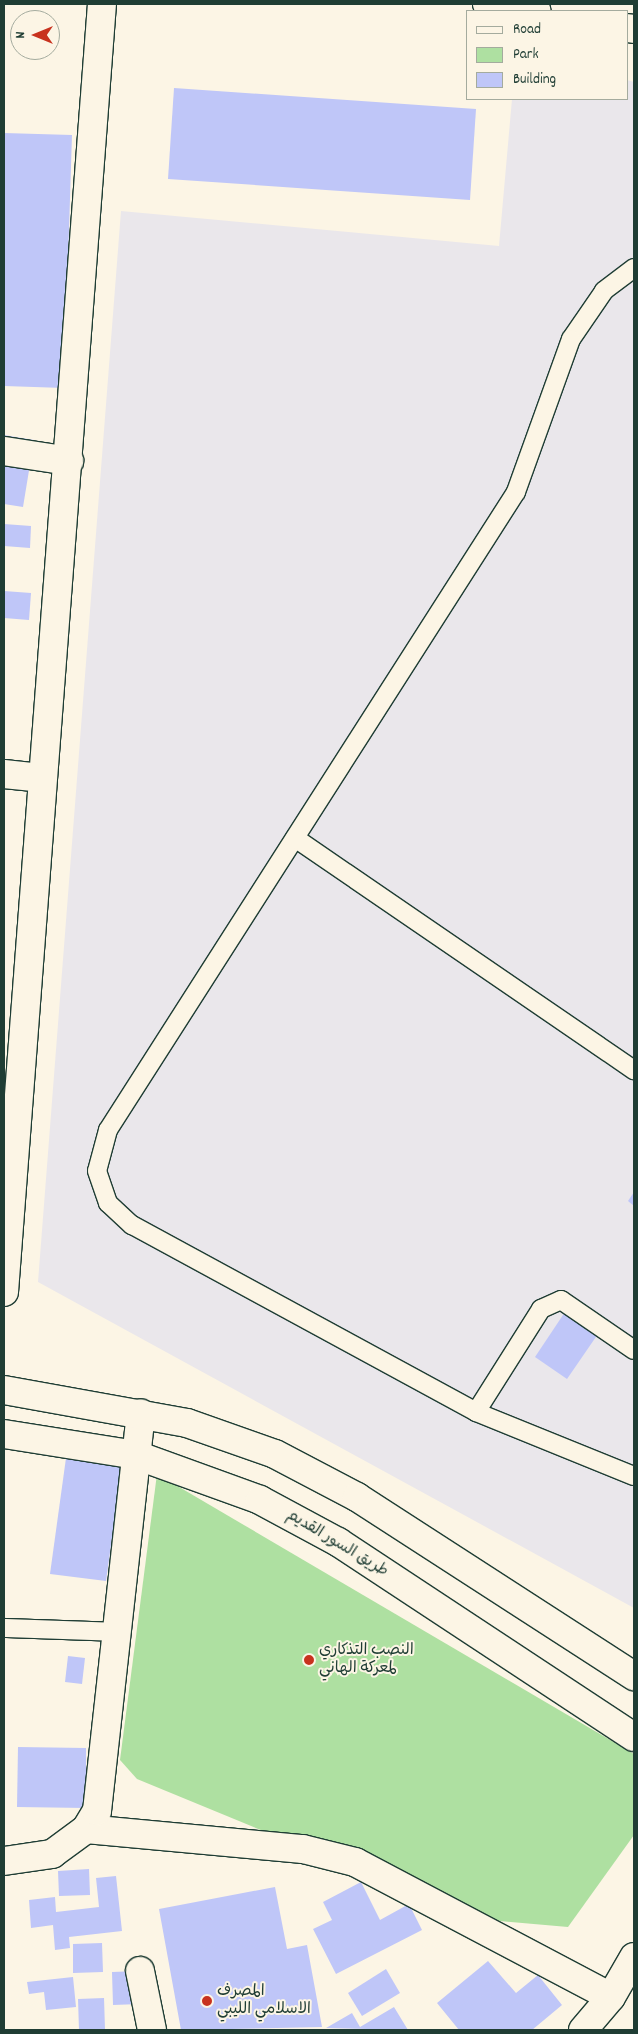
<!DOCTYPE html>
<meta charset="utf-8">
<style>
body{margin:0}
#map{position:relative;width:638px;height:2034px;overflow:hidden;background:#fcf5e5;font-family:Dekko,"Playpen Sans Arabic",sans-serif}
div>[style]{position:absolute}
.built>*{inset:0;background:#eae7eb}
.green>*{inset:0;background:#aee0a1}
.building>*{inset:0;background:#bfc6f8}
.roads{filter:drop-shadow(1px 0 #1f3d34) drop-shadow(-1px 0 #1f3d34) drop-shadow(0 1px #1f3d34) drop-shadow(0 -1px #1f3d34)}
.service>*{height:18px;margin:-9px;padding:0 9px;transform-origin:9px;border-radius:9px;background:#fcf5e5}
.minor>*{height:28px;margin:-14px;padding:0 14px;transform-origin:14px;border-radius:14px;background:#fcf5e5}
.tertiary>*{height:28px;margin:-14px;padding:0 14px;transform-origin:14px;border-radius:14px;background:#fcf5e5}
.primary>*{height:28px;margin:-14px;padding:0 14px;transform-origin:14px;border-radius:14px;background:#fcf5e5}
.dots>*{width:14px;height:14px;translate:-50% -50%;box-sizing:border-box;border:2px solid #fcf5e5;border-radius:50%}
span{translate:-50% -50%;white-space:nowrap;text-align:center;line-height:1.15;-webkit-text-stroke:4px #fcf5e5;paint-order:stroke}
.street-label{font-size:16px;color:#1f3d34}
.poi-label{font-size:16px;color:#1f3d34}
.left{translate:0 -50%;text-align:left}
.frame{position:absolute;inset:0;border:5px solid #1f3d34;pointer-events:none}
.legend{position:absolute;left:466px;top:10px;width:162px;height:90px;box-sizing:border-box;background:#fcf5e5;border:1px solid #a4ab9e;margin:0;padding:6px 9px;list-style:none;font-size:15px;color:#1f3d34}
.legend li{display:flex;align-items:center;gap:10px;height:25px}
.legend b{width:25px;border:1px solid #a4ab9e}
.north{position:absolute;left:10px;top:10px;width:50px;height:50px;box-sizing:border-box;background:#fcf5e5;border:1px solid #a4ab9e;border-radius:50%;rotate:270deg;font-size:14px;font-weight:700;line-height:20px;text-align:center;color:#1f3d34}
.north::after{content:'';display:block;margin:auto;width:18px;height:22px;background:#c8321e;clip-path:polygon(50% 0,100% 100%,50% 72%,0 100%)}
</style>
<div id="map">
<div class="built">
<div style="clip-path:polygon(627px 80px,634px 82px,634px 1608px,38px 1282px,121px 211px,499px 246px,512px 99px,627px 99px)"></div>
</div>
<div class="green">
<div style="clip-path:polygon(157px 1474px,634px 1754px,634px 1835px,568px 1927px,500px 1921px,431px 1900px,137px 1779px,120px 1760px)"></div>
</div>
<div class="building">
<div style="clip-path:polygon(174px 88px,476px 109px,470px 200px,168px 179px)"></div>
<div style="clip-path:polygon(4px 133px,72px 135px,64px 388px,4px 386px)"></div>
<div style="clip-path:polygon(4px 435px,34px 440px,23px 507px,4px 504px)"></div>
<div style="clip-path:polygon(4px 524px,31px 526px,30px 548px,4px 546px)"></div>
<div style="clip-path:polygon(4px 591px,31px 593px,29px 620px,4px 618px)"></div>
<div style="clip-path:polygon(634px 1192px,634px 1206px,628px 1201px)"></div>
<div style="clip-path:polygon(567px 1309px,600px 1331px,567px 1379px,535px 1357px)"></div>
<div style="clip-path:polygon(66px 1458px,122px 1466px,106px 1581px,50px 1574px)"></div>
<div style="clip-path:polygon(68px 1656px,85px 1658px,82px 1684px,65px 1682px)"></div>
<div style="clip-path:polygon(18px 1747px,86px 1748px,86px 1808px,17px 1807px)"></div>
<div style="clip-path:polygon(89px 1869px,90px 1895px,59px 1896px,58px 1871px)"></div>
<div style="clip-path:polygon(116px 1876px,122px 1931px,69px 1937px,70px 1948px,55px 1950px,53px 1925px,31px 1928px,29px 1900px,55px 1897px,56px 1912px,99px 1907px,96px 1878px)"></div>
<div style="clip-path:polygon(361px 1882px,380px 1920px,409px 1904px,422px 1930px,336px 1974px,313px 1929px,332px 1920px,323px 1902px)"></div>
<div style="clip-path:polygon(275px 1887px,287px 1949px,307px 1945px,322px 2027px,181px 2030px,159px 1909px)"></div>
<div style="clip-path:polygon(102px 1943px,103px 1972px,73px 1973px,73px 1944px)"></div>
<div style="clip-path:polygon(488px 1961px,516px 1993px,538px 1975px,562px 2005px,532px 2030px,459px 2030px,437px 2003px)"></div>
<div style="clip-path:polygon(386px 1969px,400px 1993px,362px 2016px,348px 1993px)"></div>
<div style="clip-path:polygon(138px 1971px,140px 2004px,113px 2005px,112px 1972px)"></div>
<div style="clip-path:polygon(73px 1977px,76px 2007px,46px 2010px,44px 1992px,29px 1994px,27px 1982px)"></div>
<div style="clip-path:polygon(104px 1998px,105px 2030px,79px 2030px,78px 1999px)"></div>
<div style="clip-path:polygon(394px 2007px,408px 2030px,326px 2028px,352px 2013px,360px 2027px)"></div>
</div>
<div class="roads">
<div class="service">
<div style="left:634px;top:268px;width:38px;rotate:143deg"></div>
<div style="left:604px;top:291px;width:58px;rotate:124.5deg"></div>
<div style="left:571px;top:339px;width:163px;rotate:109.8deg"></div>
<div style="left:516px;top:492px;width:757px;rotate:122.6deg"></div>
<div style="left:108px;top:1130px;width:42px;rotate:105deg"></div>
<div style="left:97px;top:1171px;width:34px;rotate:71deg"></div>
<div style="left:108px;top:1203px;width:33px;rotate:43deg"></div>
<div style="left:132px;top:1225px;width:392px;rotate:28.5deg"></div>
<div style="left:476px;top:1412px;width:170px;rotate:22.1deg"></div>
<div style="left:295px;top:838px;width:411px;rotate:34.4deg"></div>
<div style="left:476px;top:1412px;width:122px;rotate:-57.7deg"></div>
<div style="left:541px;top:1309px;width:22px;rotate:-24deg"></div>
<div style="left:561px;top:1300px;width:88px;rotate:34.4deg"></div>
<div style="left:4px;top:1628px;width:114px;rotate:2deg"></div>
</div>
<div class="minor">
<div style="left:4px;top:451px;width:66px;rotate:8.7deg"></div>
<div style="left:4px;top:774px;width:37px;rotate:6deg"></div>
<div style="left:4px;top:1292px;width:1292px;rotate:-85.65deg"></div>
<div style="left:86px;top:1829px;width:218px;rotate:5.3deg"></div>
<div style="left:303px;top:1849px;width:54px;rotate:14deg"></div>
<div style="left:355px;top:1862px;width:289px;rotate:27.8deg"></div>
<div style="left:4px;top:1861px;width:49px;rotate:-8.3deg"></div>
<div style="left:52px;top:1854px;width:42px;rotate:-36.3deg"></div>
<div style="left:86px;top:1829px;width:21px;rotate:-59deg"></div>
<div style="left:97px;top:1811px;width:400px;rotate:-83.7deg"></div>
<div style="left:140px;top:1971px;width:60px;rotate:78.5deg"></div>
<div style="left:583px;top:2030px;width:43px;rotate:-49.7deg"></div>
<div style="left:611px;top:1997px;width:46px;rotate:-60.1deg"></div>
</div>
<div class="tertiary">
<div style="left:487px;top:4px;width:50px;rotate:8deg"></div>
<div style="left:627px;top:28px;width:7px;rotate:8deg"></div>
</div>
<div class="primary">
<div style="left:4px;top:1390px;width:186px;rotate:10.2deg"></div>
<div style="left:187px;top:1423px;width:93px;rotate:19.4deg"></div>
<div style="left:275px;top:1454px;width:93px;rotate:27.7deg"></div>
<div style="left:357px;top:1497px;width:330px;rotate:32.9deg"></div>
<div style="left:4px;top:1434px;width:134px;rotate:9deg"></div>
<div style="left:136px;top:1455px;width:132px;rotate:19.9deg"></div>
<div style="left:260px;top:1500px;width:89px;rotate:28.3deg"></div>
<div style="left:338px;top:1542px;width:354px;rotate:33.4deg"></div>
</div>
</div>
<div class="dots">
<div style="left:309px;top:1660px;background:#c8321e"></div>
<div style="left:207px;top:2001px;background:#c8321e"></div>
</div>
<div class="street-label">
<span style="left:337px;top:1544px;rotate:31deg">طريق السور القديم</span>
</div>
<div class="poi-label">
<span class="left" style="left:319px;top:1660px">النصب التذكاري<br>لمعركة الهاني</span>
<span class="left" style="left:217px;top:2001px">المصرف<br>الاسلامي الليبي</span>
</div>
<div class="frame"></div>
<ul class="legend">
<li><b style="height:6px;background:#fcf5e5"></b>Road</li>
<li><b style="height:14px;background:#aee0a1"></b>Park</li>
<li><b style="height:14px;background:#bfc6f8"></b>Building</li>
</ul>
<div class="north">N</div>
</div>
